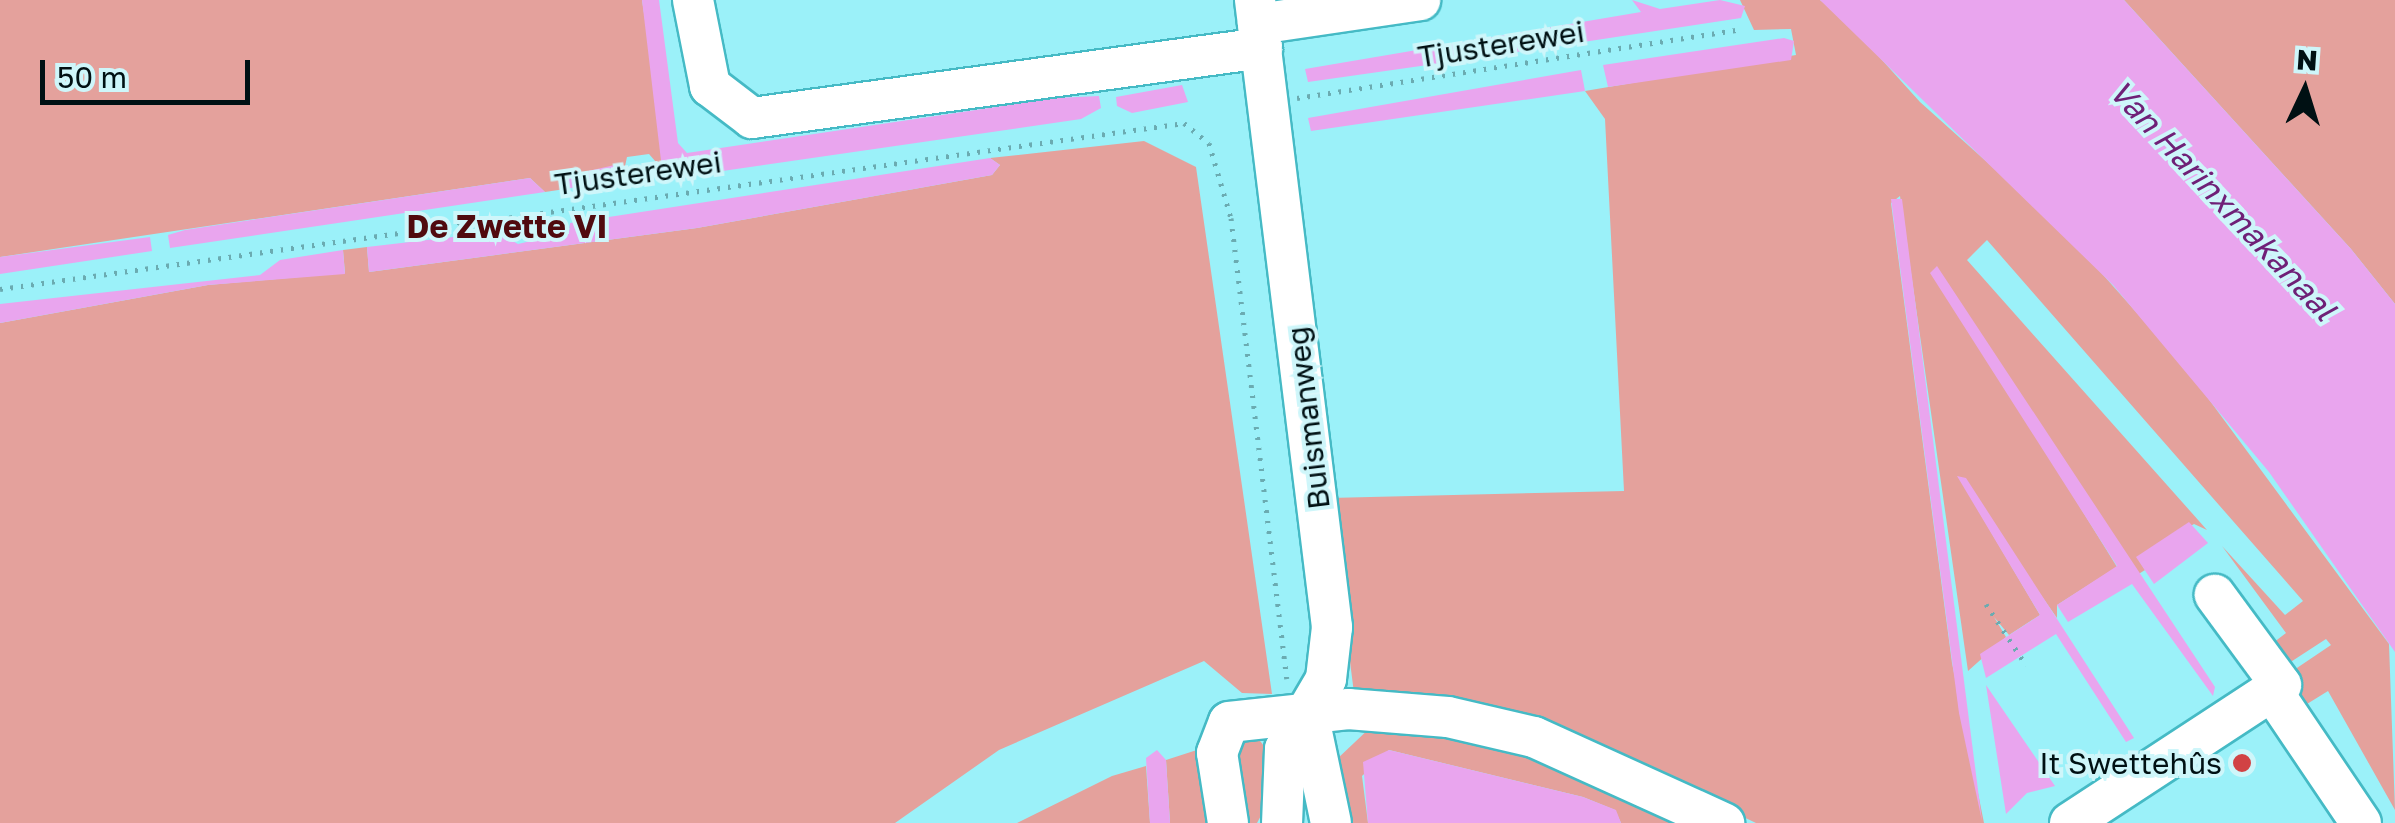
<!DOCTYPE html>
<meta charset="utf-8">
<style>
body{margin:0}
#map{position:relative;width:2395px;height:823px;overflow:hidden;background:#9bf1f9;font-family:"Golos Text",sans-serif}
div>[style]{position:absolute}
.green>*{inset:0;background:#e4a19c}
.water>*{inset:0;background:#e9a5ee}
.path>*{height:5px;margin-top:-2.5px;transform-origin:0;background:repeating-linear-gradient(90deg,#6babb1 0 2.5px,transparent 0 10.5px)}
.roads{filter:drop-shadow(2px 0 #45bac5) drop-shadow(-2px 0 #45bac5) drop-shadow(0 2px #45bac5) drop-shadow(0 -2px #45bac5)}
.minor>*{height:40px;margin:-20px;padding:0 20px;transform-origin:20px;border-radius:20px;background:#fff}
.dots>*{width:28px;height:28px;translate:-50% -50%;box-sizing:border-box;border:5px solid #cef6fa;border-radius:50%}
span{translate:-50% -50%;white-space:nowrap;text-align:center;line-height:1.15;-webkit-text-stroke:8px #cef6fa;paint-order:stroke}
.street-label{font-size:30px;color:#001013}
.poi-label{font-size:30px;color:#001013}
.right{translate:-100% -50%;text-align:right}
.water-label{font-size:32px;color:#6f2077;font-style:italic}
.neighbourhood-label{font-size:32px;color:#500a0e;font-weight:700}
.north{position:absolute;left:2255px;top:40px;width:100px;height:100px;-webkit-text-stroke:8px #cef6fa;paint-order:stroke;rotate:4deg;font-size:28px;font-weight:700;line-height:40px;text-align:center;color:#001013}
.north::after{content:'';display:block;margin:auto;width:35px;height:45px;background:#001013;clip-path:polygon(50% 0,100% 100%,50% 72%,0 100%)}
.scale{position:absolute;left:40px;top:60px;width:210px;height:45px;box-sizing:border-box;border:5px solid #001013;border-top:0;padding-left:12px;font-size:30px;line-height:35px;white-space:nowrap;color:#001013;-webkit-text-stroke:8px #cef6fa;paint-order:stroke}
</style>
<div id="map">
<div class="green">
<div style="clip-path:polygon(0 0,642px 0,666px 158px,662px 169px,649px 154px,627px 157px,622px 180px,618px 165px,562px 178px,565px 189px,545px 192px,530px 178px,0 257px)"></div>
<div style="clip-path:polygon(1740px 0,1820px 0,1844px 18px,1920px 102px,2064px 231px,2185px 367px,2389px 644px,2395px 810px,2328px 691px,2307px 704px,2288px 674px,2331px 645px,2326px 639px,2283px 667px,2269px 646px,2286px 633px,2222px 546px,2285px 615px,2303px 601px,1987px 240px,1967px 260px,2207px 530px,2194px 524px,2137px 557px,2145px 570px,2137px 575px,1932px 268px,2117px 567px,2057px 605px,2057px 618px,1958px 476px,2040px 615px,2009px 635px,1994px 617px,2006px 637px,1968px 671px,1900px 196px,1891px 203px,1952px 663px,1984px 823px,1756px 823px,1555px 727px,1354px 693px,1329px 498px,1624px 491px,1605px 119px,1585px 91px,1796px 55px,1791px 29px,1754px 30px)"></div>
<div style="clip-path:polygon(2124px 0,2395px 0,2395px 304px,2351px 249px)"></div>
<div style="clip-path:polygon(1144px 141px,1196px 167px,1272px 694px,1242px 693px,1204px 661px,999px 750px,895px 823px,0 823px,0 323px,208px 285px,345px 273px,343px 250px,367px 247px,369px 272px,697px 228px,992px 175px,1000px 165px,990px 158px)"></div>
<div style="clip-path:polygon(1373px 725px,1500px 743px,1695px 823px,1621px 823px,1615px 810px,1583px 797px,1389px 750px,1362px 776px,1368px 823px,1340px 823px,1336px 760px)"></div>
<div style="clip-path:polygon(1257px 737px,1267px 750px,1263px 812px,1257px 823px,1242px 823px,1232px 740px)"></div>
<div style="clip-path:polygon(1200px 749px,1211px 823px,1170px 823px,1166px 760px)"></div>
<div style="clip-path:polygon(1146px 766px,1150px 823px,1017px 823px,1112px 776px)"></div>
</div>
<div class="water">
<div style="clip-path:polygon(642px 0,659px 0,678px 143px,687px 153px,1056px 98px,1099px 96px,1101px 108px,1081px 119px,681px 177px,662px 169px)"></div>
<div style="clip-path:polygon(1632px 0,1660px 9px,1720px 0,1745px 6px,1741px 18px,1477px 58px,1308px 82px,1305px 69px,1641px 12px)"></div>
<div style="clip-path:polygon(1820px 0,2124px 0,2351px 249px,2395px 304px,2395px 652px,2269px 472px,2113px 285px)"></div>
<div style="clip-path:polygon(1784px 38px,1794px 41px,1791px 60px,1608px 87px,1603px 65px)"></div>
<div style="clip-path:polygon(1581px 70px,1585px 91px,1311px 131px,1308px 118px)"></div>
<div style="clip-path:polygon(1182px 85px,1188px 102px,1132px 113px,1117px 106px,1116px 97px)"></div>
<div style="clip-path:polygon(990px 158px,1000px 165px,992px 175px,697px 228px,369px 272px,367px 247px,496px 232px,518px 244px,569px 232px,570px 223px)"></div>
<div style="clip-path:polygon(619px 164px,622px 180px,565px 189px,562px 177px)"></div>
<div style="clip-path:polygon(530px 178px,545px 192px,170px 248px,168px 235px,185px 230px)"></div>
<div style="clip-path:polygon(1891px 199px,1902px 199px,1982px 821px,1959px 713px)"></div>
<div style="clip-path:polygon(150px 237px,152px 251px,0 274px,0 257px)"></div>
<div style="clip-path:polygon(343px 250px,345px 274px,208px 285px,0 323px,0 304px,260px 275px,280px 260px)"></div>
<div style="clip-path:polygon(1937px 266px,2215px 687px,2213px 696px,2132px 584px,2068px 622px,2057px 605px,2117px 566px,1930px 273px)"></div>
<div style="clip-path:polygon(1957px 476px,1966px 478px,2134px 738px,2126px 742px,2056px 634px,1986px 678px,1980px 654px,2040px 615px)"></div>
<div style="clip-path:polygon(2189px 522px,2208px 543px,2154px 584px,2136px 557px)"></div>
<div style="clip-path:polygon(1986px 685px,2055px 786px,2027px 793px,2006px 814px)"></div>
<div style="clip-path:polygon(1157px 750px,1166px 760px,1170px 823px,1150px 823px,1146px 758px)"></div>
<div style="clip-path:polygon(1389px 750px,1583px 797px,1616px 810px,1621px 823px,1368px 823px,1363px 762px)"></div>
</div>
<div class="path">
<div style="left:1297px;top:98px;width:446px;rotate:-8.8deg"></div>
<div style="left:0;top:289px;width:1196px;rotate:-7.98deg"></div>
<div style="left:1184px;top:123px;width:32px;rotate:39deg"></div>
<div style="left:1209px;top:143px;width:78px;rotate:73.7deg"></div>
<div style="left:1231px;top:218px;width:464px;rotate:83.1deg"></div>
<div style="left:1986px;top:604px;width:73px;rotate:56.7deg"></div>
</div>
<div class="roads">
<div class="minor">
<div style="left:693px;top:0;width:88px;rotate:78.8deg"></div>
<div style="left:710px;top:86px;width:53px;rotate:37.3deg"></div>
<div style="left:752px;top:118px;width:515px;rotate:-7.82deg"></div>
<div style="left:1255px;top:0;width:632px;rotate:83deg"></div>
<div style="left:1332px;top:627px;width:52px;rotate:96.6deg"></div>
<div style="left:1326px;top:679px;width:81px;rotate:120.4deg"></div>
<div style="left:1285px;top:749px;width:74px;rotate:92.3deg"></div>
<div style="left:1258px;top:24px;width:164px;rotate:-8.4deg"></div>
<div style="left:2272px;top:691px;width:159px;rotate:56deg"></div>
<div style="left:1308px;top:713px;width:112px;rotate:78.2deg"></div>
<div style="left:1228px;top:823px;width:71px;rotate:-98.9deg"></div>
<div style="left:1217px;top:753px;width:33px;rotate:-69deg"></div>
<div style="left:1229px;top:722px;width:120px;rotate:-6.2deg"></div>
<div style="left:1348px;top:709px;width:100px;rotate:4.6deg"></div>
<div style="left:1448px;top:717px;width:88px;rotate:13.1deg"></div>
<div style="left:1534px;top:737px;width:209px;rotate:24.4deg"></div>
<div style="left:2070px;top:823px;width:252px;rotate:-33.2deg"></div>
<div style="left:2281px;top:685px;width:112px;rotate:-126.3deg"></div>
</div>
</div>
<div class="dots">
<div style="left:2242px;top:763px;background:#d14244"></div>
</div>
<div class="street-label">
<span style="left:1501px;top:44px;rotate:-9deg">Tjusterewei</span>
<span style="left:638px;top:173px;rotate:-8deg">Tjusterewei</span>
<span style="left:1308px;top:418px;rotate:-97deg">Buismanweg</span>
</div>
<div class="poi-label">
<span class="right" style="left:2222px;top:763px">It Swettehûs</span>
</div>
<div class="water-label">
<span style="left:2223px;top:200px;rotate:47deg">Van Harinxmakanaal</span>
</div>
<div class="neighbourhood-label">
<span style="left:507px;top:226px">De Zwette VI</span>
</div>
<div class="north">N</div>
<div class="scale">50 m</div>
</div>
